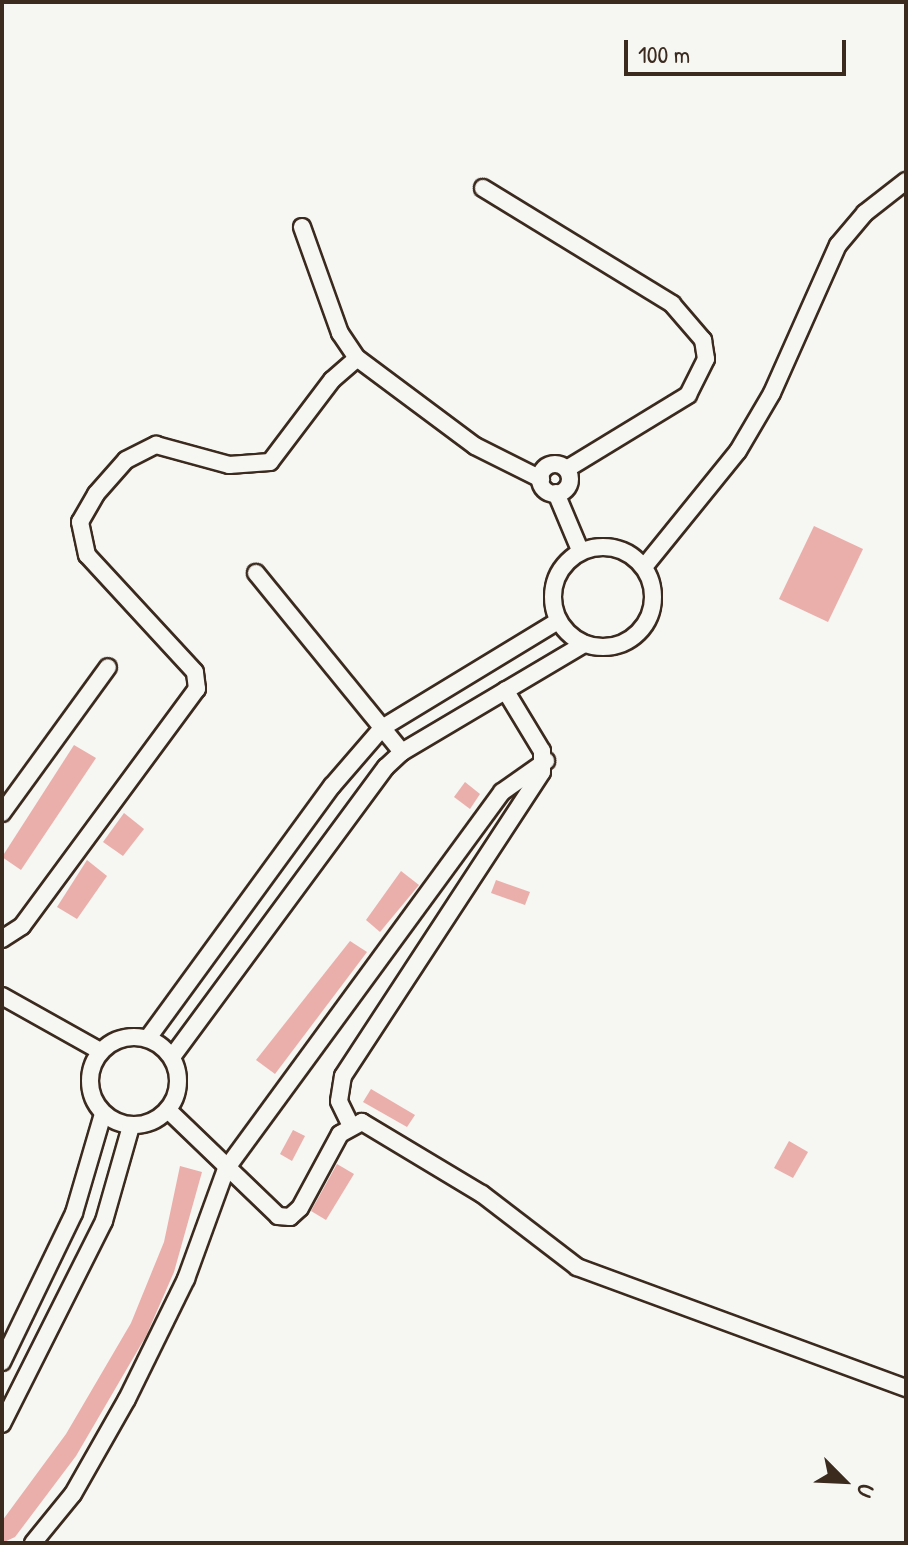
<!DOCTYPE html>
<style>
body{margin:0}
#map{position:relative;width:908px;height:1545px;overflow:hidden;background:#f6f6f2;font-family:"Patrick Hand",sans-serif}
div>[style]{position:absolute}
.building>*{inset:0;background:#eaafaa}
.roads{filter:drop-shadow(2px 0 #3b2a1e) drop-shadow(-2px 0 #3b2a1e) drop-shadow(0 2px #3b2a1e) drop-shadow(0 -2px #3b2a1e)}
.minor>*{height:16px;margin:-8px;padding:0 8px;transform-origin:8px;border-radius:8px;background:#f6f6f2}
.minor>.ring{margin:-8px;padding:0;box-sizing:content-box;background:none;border:16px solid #f6f6f2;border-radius:50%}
span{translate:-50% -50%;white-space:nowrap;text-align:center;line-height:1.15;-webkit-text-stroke:6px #f6f6f2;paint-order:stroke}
.frame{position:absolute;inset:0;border:4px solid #3b2a1e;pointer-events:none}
.north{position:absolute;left:804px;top:1441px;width:80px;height:80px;-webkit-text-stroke:6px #f6f6f2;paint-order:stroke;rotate:114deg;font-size:22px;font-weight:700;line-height:32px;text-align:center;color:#3b2a1e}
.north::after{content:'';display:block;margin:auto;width:28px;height:36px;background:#3b2a1e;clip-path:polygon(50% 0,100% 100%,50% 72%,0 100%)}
.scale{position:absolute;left:624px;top:40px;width:222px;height:36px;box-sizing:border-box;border:4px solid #3b2a1e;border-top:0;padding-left:10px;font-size:24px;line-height:28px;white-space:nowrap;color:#3b2a1e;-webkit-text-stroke:6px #f6f6f2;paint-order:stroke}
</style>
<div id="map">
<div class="building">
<div style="clip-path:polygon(814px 526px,863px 549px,828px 622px,779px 599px)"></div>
<div style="clip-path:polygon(74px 745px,96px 758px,21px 870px,2px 857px)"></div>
<div style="clip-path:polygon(465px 782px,480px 794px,470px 809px,454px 797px)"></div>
<div style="clip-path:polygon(124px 813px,144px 829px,123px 856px,103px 842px)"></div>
<div style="clip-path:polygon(87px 860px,107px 876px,77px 919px,57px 907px)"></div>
<div style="clip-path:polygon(401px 871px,419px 885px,380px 932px,366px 920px)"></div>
<div style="clip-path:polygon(496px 880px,530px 892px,525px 905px,491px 893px)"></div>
<div style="clip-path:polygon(350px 941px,367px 952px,275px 1074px,256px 1060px)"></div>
<div style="clip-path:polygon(371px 1089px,415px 1115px,407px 1127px,363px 1102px)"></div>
<div style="clip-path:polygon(293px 1130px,305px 1136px,292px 1161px,280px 1154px)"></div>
<div style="clip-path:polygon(789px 1141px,808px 1152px,793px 1178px,774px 1168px)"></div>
<div style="clip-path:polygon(337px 1164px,354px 1174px,326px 1220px,311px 1211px)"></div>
<div style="clip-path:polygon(180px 1166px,202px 1172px,174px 1272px,146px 1336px,76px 1456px,15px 1537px,2px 1543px,2px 1521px,66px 1434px,131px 1323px,164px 1242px)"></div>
</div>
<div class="roads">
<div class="minor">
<div style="left:483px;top:188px;width:222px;rotate:31.5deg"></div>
<div style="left:672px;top:304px;width:48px;rotate:49.3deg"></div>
<div style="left:703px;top:340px;width:19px;rotate:81deg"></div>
<div style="left:706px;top:359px;width:40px;rotate:116.6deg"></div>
<div style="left:688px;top:395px;width:142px;rotate:148.6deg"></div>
<div style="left:302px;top:227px;width:113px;rotate:70.3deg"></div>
<div style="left:340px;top:333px;width:30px;rotate:56deg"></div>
<div style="left:357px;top:358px;width:147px;rotate:36.7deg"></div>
<div style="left:475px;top:446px;width:74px;rotate:26.6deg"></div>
<div class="ring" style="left:540px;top:464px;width:14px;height:14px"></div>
<div style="left:556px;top:493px;width:62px;rotate:67.2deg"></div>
<div class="ring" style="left:553px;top:547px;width:84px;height:84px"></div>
<div style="left:644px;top:567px;width:149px;rotate:-51deg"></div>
<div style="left:738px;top:451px;width:67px;rotate:-59.6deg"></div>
<div style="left:772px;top:393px;width:162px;rotate:-66deg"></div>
<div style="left:838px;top:245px;width:42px;rotate:-49.8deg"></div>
<div style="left:865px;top:213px;width:52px;rotate:-38deg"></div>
<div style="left:256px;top:573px;width:231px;rotate:50.8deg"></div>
<div style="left:2px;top:813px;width:180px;rotate:-54deg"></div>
<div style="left:2px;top:939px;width:24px;rotate:-33deg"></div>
<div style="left:22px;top:926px;width:295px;rotate:-53.6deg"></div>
<div style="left:197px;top:689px;width:17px;rotate:-97deg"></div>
<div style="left:195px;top:672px;width:159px;rotate:-132.7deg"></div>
<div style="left:87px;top:555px;width:34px;rotate:-102deg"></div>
<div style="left:80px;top:522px;width:32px;rotate:-60deg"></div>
<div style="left:96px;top:494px;width:45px;rotate:-48.6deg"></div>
<div style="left:126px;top:460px;width:34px;rotate:-27deg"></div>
<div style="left:156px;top:445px;width:76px;rotate:15.3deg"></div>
<div style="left:229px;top:465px;width:41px;rotate:-4.2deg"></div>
<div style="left:270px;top:462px;width:103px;rotate:-52.9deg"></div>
<div style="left:332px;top:380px;width:33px;rotate:-41deg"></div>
<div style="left:2px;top:996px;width:112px;rotate:29.3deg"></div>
<div class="ring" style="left:90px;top:1037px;width:72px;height:72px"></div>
<div style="left:148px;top:1038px;width:312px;rotate:-53.9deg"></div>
<div style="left:332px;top:786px;width:77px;rotate:-49.2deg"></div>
<div style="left:382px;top:728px;width:206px;rotate:-31.3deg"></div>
<div style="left:172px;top:1057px;width:360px;rotate:-53.6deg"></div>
<div style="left:386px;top:767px;width:22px;rotate:-43deg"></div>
<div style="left:402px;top:752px;width:212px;rotate:-30.7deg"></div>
<div style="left:168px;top:1110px;width:153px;rotate:43.9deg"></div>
<div style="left:278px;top:1216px;width:12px;rotate:5deg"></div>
<div style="left:290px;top:1217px;width:13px;rotate:-42deg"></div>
<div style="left:300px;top:1208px;width:84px;rotate:-61.6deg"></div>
<div style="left:340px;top:1134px;width:25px;rotate:-29deg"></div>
<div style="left:362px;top:1122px;width:140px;rotate:31deg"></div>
<div style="left:482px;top:1194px;width:120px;rotate:37.5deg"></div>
<div style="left:577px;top:1267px;width:351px;rotate:20.2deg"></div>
<div style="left:350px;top:1124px;width:25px;rotate:-116deg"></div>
<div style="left:339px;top:1101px;width:25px;rotate:-81deg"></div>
<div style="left:343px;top:1076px;width:363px;rotate:-56.8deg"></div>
<div style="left:542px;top:772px;width:21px;rotate:-90deg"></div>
<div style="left:542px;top:751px;width:71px;rotate:-121.2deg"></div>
<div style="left:2px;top:1362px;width:165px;rotate:-64.2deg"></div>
<div style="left:74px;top:1213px;width:103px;rotate:-73.7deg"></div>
<div style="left:2px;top:1424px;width:227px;rotate:-63.3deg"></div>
<div style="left:104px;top:1221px;width:99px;rotate:-74.1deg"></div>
<div style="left:33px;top:1543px;width:63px;rotate:-50.8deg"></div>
<div style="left:73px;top:1494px;width:109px;rotate:-60.4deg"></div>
<div style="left:127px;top:1399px;width:134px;rotate:-63.8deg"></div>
<div style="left:186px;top:1279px;width:117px;rotate:-70deg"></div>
<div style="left:226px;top:1169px;width:467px;rotate:-53.8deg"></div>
<div style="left:502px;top:792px;width:54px;rotate:-35.2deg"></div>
</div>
</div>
<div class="frame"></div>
<div class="north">U</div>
<div class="scale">100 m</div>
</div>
